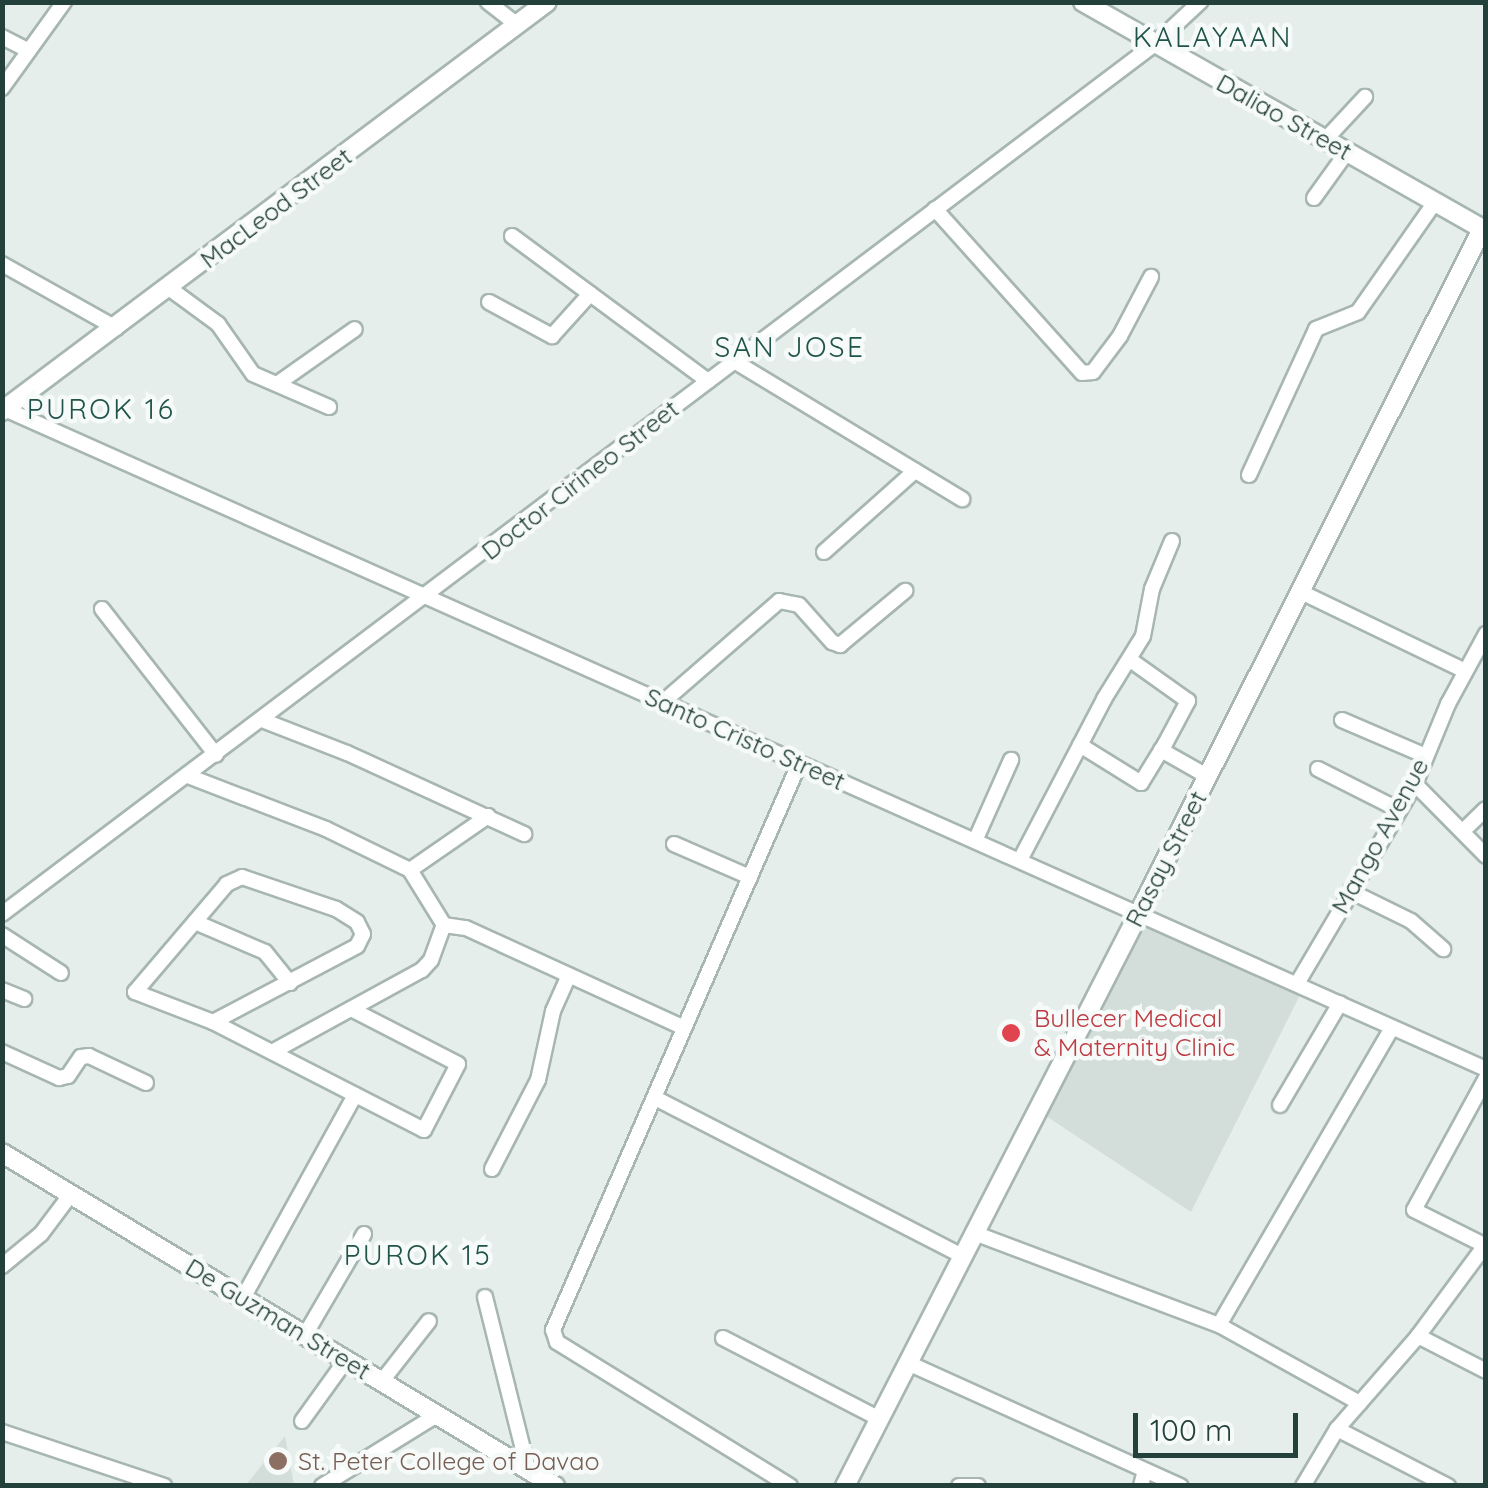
<!DOCTYPE html>
<style>
body{margin:0}
#map{position:relative;width:1488px;height:1488px;overflow:hidden;background:#e5eeeb;font-family:Quicksand,sans-serif}
div>[style]{position:absolute}
.built>*{inset:0;background:#d3deda}
.roads{filter:drop-shadow(2px 0 #a7b6b2) drop-shadow(-2px 0 #a7b6b2) drop-shadow(0 2px #a7b6b2) drop-shadow(0 -2px #a7b6b2)}
.minor>*{height:14px;margin:-7px;padding:0 7px;transform-origin:7px;border-radius:7px;background:#fff}
.tertiary>*{height:18px;margin:-9px;padding:0 9px;transform-origin:9px;border-radius:9px;background:#fff}
.dots>*{width:28px;height:28px;translate:-50% -50%;box-sizing:border-box;border:5px solid #f6faf8;border-radius:50%}
span{translate:-50% -50%;white-space:nowrap;text-align:center;line-height:1.15;-webkit-text-stroke:9px #f6faf8;paint-order:stroke}
.street-label{font-size:25px;color:#24403a}
.health-label{font-size:25px;color:#be3a42}
.left{translate:0 -50%;text-align:left}
.education-label{font-size:25px;color:#785e54}
.neighbourhood-label{font-size:28px;color:#205349;letter-spacing:2.5px}
.frame{position:absolute;inset:0;border:5px solid #24403a;pointer-events:none}
.scale{position:absolute;left:1133px;top:1413px;width:165px;height:45px;box-sizing:border-box;border:5px solid #24403a;border-top:0;padding-left:12px;font-size:30px;line-height:35px;white-space:nowrap;color:#24403a;-webkit-text-stroke:8px #f6faf8;paint-order:stroke}
</style>
<div id="map">
<div class="built">
<div style="clip-path:polygon(1144px 926px,1301px 993px,1191px 1212px,1043px 1114px)"></div>
<div style="clip-path:polygon(285px 1436px,294px 1485px,246px 1485px)"></div>
</div>
<div class="roads">
<div class="minor">
<div style="left:488px;top:2px;width:36px;rotate:38deg"></div>
<div style="left:2px;top:37px;width:30px;rotate:27deg"></div>
<div style="left:2px;top:88px;width:106px;rotate:-54.2deg"></div>
<div style="left:1325px;top:140px;width:59px;rotate:-47.1deg"></div>
<div style="left:1314px;top:198px;width:57px;rotate:-54.3deg"></div>
<div style="left:935px;top:209px;width:220px;rotate:48.1deg"></div>
<div style="left:1082px;top:373px;width:11px;rotate:-5deg"></div>
<div style="left:1093px;top:372px;width:45px;rotate:-53.1deg"></div>
<div style="left:1120px;top:336px;width:67px;rotate:-62.3deg"></div>
<div style="left:512px;top:236px;width:244px;rotate:36.5deg"></div>
<div style="left:2px;top:264px;width:131px;rotate:29.3deg"></div>
<div style="left:169px;top:288px;width:61px;rotate:36.3deg"></div>
<div style="left:218px;top:324px;width:61px;rotate:55deg"></div>
<div style="left:253px;top:374px;width:83px;rotate:23.5deg"></div>
<div style="left:489px;top:302px;width:72px;rotate:28.4deg"></div>
<div style="left:552px;top:336px;width:57px;rotate:-47.9deg"></div>
<div style="left:734px;top:361px;width:267px;rotate:31.2deg"></div>
<div style="left:277px;top:384px;width:95px;rotate:-35.2deg"></div>
<div style="left:5px;top:409px;width:1621px;rotate:24.02deg"></div>
<div style="left:1249px;top:475px;width:161px;rotate:-65.3deg"></div>
<div style="left:1316px;top:329px;width:45px;rotate:-22deg"></div>
<div style="left:1358px;top:312px;width:134px;rotate:-55deg"></div>
<div style="left:824px;top:552px;width:122px;rotate:-41.7deg"></div>
<div style="left:1301px;top:592px;width:182px;rotate:25.7deg"></div>
<div style="left:102px;top:609px;width:185px;rotate:52deg"></div>
<div style="left:663px;top:702px;width:154px;rotate:-41deg"></div>
<div style="left:779px;top:601px;width:20px;rotate:11deg"></div>
<div style="left:799px;top:605px;width:50px;rotate:48.3deg"></div>
<div style="left:832px;top:642px;width:9px;rotate:21deg"></div>
<div style="left:840px;top:645px;width:85px;rotate:-39.7deg"></div>
<div style="left:262px;top:720px;width:91px;rotate:21.2deg"></div>
<div style="left:347px;top:753px;width:195px;rotate:24.6deg"></div>
<div style="left:1342px;top:720px;width:91px;rotate:23.2deg"></div>
<div style="left:1080px;top:745px;width:72px;rotate:31.9deg"></div>
<div style="left:1141px;top:783px;width:46px;rotate:-58.4deg"></div>
<div style="left:1165px;top:744px;width:49px;rotate:-61.9deg"></div>
<div style="left:1188px;top:701px;width:72px;rotate:-144.6deg"></div>
<div style="left:1161px;top:750px;width:53px;rotate:29.5deg"></div>
<div style="left:1318px;top:769px;width:91px;rotate:26.8deg"></div>
<div style="left:188px;top:776px;width:148px;rotate:21deg"></div>
<div style="left:326px;top:829px;width:93px;rotate:26deg"></div>
<div style="left:410px;top:870px;width:65px;rotate:58.3deg"></div>
<div style="left:1415px;top:784px;width:101px;rotate:45.4deg"></div>
<div style="left:1464px;top:830px;width:30px;rotate:-44deg"></div>
<div style="left:975px;top:841px;width:89px;rotate:-66deg"></div>
<div style="left:674px;top:844px;width:83px;rotate:23.5deg"></div>
<div style="left:1020px;top:860px;width:182px;rotate:-62.4deg"></div>
<div style="left:1104px;top:699px;width:74px;rotate:-58.2deg"></div>
<div style="left:1143px;top:636px;width:48px;rotate:-79.2deg"></div>
<div style="left:1152px;top:589px;width:52px;rotate:-67.4deg"></div>
<div style="left:410px;top:870px;width:95px;rotate:-34.7deg"></div>
<div style="left:1350px;top:891px;width:68px;rotate:26.2deg"></div>
<div style="left:1411px;top:921px;width:43px;rotate:41.2deg"></div>
<div style="left:2px;top:914px;width:1444px;rotate:-37.04deg"></div>
<div style="left:1155px;top:44px;width:62px;rotate:-43deg"></div>
<div style="left:195px;top:922px;width:76px;rotate:23.2deg"></div>
<div style="left:265px;top:952px;width:40px;rotate:51deg"></div>
<div style="left:444px;top:925px;width:22px;rotate:8deg"></div>
<div style="left:466px;top:928px;width:240px;rotate:24.6deg"></div>
<div style="left:2px;top:935px;width:70px;rotate:32.8deg"></div>
<div style="left:1298px;top:982px;width:230px;rotate:-59.4deg"></div>
<div style="left:1415px;top:784px;width:87px;rotate:-67.6deg"></div>
<div style="left:1448px;top:704px;width:80px;rotate:-61.5deg"></div>
<div style="left:2px;top:990px;width:24px;rotate:22deg"></div>
<div style="left:213px;top:1022px;width:163px;rotate:-27.8deg"></div>
<div style="left:357px;top:946px;width:13px;rotate:-63deg"></div>
<div style="left:363px;top:934px;width:13px;rotate:-117deg"></div>
<div style="left:357px;top:922px;width:25px;rotate:-148deg"></div>
<div style="left:336px;top:909px;width:99px;rotate:-161.2deg"></div>
<div style="left:242px;top:877px;width:17px;rotate:155deg"></div>
<div style="left:227px;top:884px;width:142px;rotate:130.4deg"></div>
<div style="left:135px;top:992px;width:84px;rotate:21deg"></div>
<div style="left:213px;top:1022px;width:237px;rotate:27.1deg"></div>
<div style="left:424px;top:1130px;width:74px;rotate:-62.7deg"></div>
<div style="left:458px;top:1064px;width:120px;rotate:-152.8deg"></div>
<div style="left:2px;top:1052px;width:63px;rotate:24.5deg"></div>
<div style="left:59px;top:1078px;width:9px;rotate:-13deg"></div>
<div style="left:68px;top:1076px;width:23px;rotate:-56deg"></div>
<div style="left:81px;top:1057px;width:8px;rotate:-7deg"></div>
<div style="left:89px;top:1056px;width:63px;rotate:25.3deg"></div>
<div style="left:272px;top:1052px;width:171px;rotate:-28.7deg"></div>
<div style="left:422px;top:970px;width:13px;rotate:-48deg"></div>
<div style="left:431px;top:960px;width:37px;rotate:-70deg"></div>
<div style="left:1486px;top:1078px;width:150px;rotate:118.6deg"></div>
<div style="left:1414px;top:1210px;width:80px;rotate:26.6deg"></div>
<div style="left:655px;top:1098px;width:345px;rotate:27.2deg"></div>
<div style="left:1280px;top:1105px;width:118px;rotate:-59.5deg"></div>
<div style="left:492px;top:1169px;width:100px;rotate:-62.7deg"></div>
<div style="left:538px;top:1080px;width:71px;rotate:-77.7deg"></div>
<div style="left:553px;top:1011px;width:39px;rotate:-66deg"></div>
<div style="left:974px;top:1233px;width:262px;rotate:20.6deg"></div>
<div style="left:1219px;top:1325px;width:161px;rotate:29deg"></div>
<div style="left:2px;top:1266px;width:50px;rotate:-39.4deg"></div>
<div style="left:41px;top:1234px;width:50px;rotate:-53.1deg"></div>
<div style="left:485px;top:1297px;width:178px;rotate:76deg"></div>
<div style="left:243px;top:1298px;width:232px;rotate:-61.1deg"></div>
<div style="left:1219px;top:1325px;width:344px;rotate:-59.8deg"></div>
<div style="left:305px;top:1335px;width:117px;rotate:-59.7deg"></div>
<div style="left:1418px;top:1336px;width:76px;rotate:27.2deg"></div>
<div style="left:723px;top:1338px;width:177px;rotate:27.3deg"></div>
<div style="left:908px;top:1363px;width:299px;rotate:24.3deg"></div>
<div style="left:382px;top:1381px;width:76px;rotate:-51.9deg"></div>
<div style="left:302px;top:1421px;width:75px;rotate:-54.2deg"></div>
<div style="left:1337px;top:1429px;width:125px;rotate:27.2deg"></div>
<div style="left:2px;top:1432px;width:171px;rotate:18.4deg"></div>
<div style="left:322px;top:1486px;width:135px;rotate:-31.7deg"></div>
<div style="left:790px;top:1486px;width:274px;rotate:-148.3deg"></div>
<div style="left:557px;top:1342px;width:13px;rotate:-108deg"></div>
<div style="left:553px;top:1330px;width:617px;rotate:-66.51deg"></div>
<div style="left:959px;top:1486px;width:19px"></div>
<div style="left:1141px;top:1486px;width:16px;rotate:-76deg"></div>
<div style="left:1303px;top:1486px;width:66px;rotate:-59.2deg"></div>
<div style="left:1337px;top:1429px;width:123px;rotate:-48.9deg"></div>
<div style="left:1418px;top:1336px;width:114px;rotate:-53.5deg"></div>
</div>
<div class="tertiary">
<div style="left:1083px;top:2px;width:464px;rotate:29.6deg"></div>
<div style="left:2px;top:411px;width:681px;rotate:-36.89deg"></div>
<div style="left:2px;top:1153px;width:646px;rotate:31.06deg"></div>
<div style="left:845px;top:1486px;width:642px;rotate:-62.84deg"></div>
<div style="left:1138px;top:915px;width:767px;rotate:-63.37deg"></div>
</div>
</div>
<div class="dots">
<div style="left:1011px;top:1033px;background:#e0444e"></div>
<div style="left:278px;top:1461px;background:#8d6e63"></div>
</div>
<div class="street-label">
<span style="left:1284px;top:117px;rotate:29deg">Daliao Street</span>
<span style="left:276px;top:208px;rotate:-37deg">MacLeod Street</span>
<span style="left:580px;top:480px;rotate:-38deg">Doctor Cirineo Street</span>
<span style="left:745px;top:739px;rotate:24deg">Santo Cristo Street</span>
<span style="left:1380px;top:836px;rotate:-61deg">Mango Avenue</span>
<span style="left:1166px;top:859px;rotate:-63deg">Rasay Street</span>
<span style="left:278px;top:1319px;rotate:31deg">De Guzman Street</span>
</div>
<div class="health-label">
<span class="left" style="left:1034px;top:1033px">Bullecer Medical<br>&amp; Maternity Clinic</span>
</div>
<div class="education-label">
<span class="left" style="left:298px;top:1461px">St. Peter College of Davao</span>
</div>
<div class="neighbourhood-label">
<span style="left:1213px;top:37px">KALAYAAN</span>
<span style="left:790px;top:347px">SAN JOSE</span>
<span style="left:101px;top:409px">PUROK 16</span>
<span style="left:418px;top:1255px">PUROK 15</span>
</div>
<div class="frame"></div>
<div class="scale">100 m</div>
</div>
